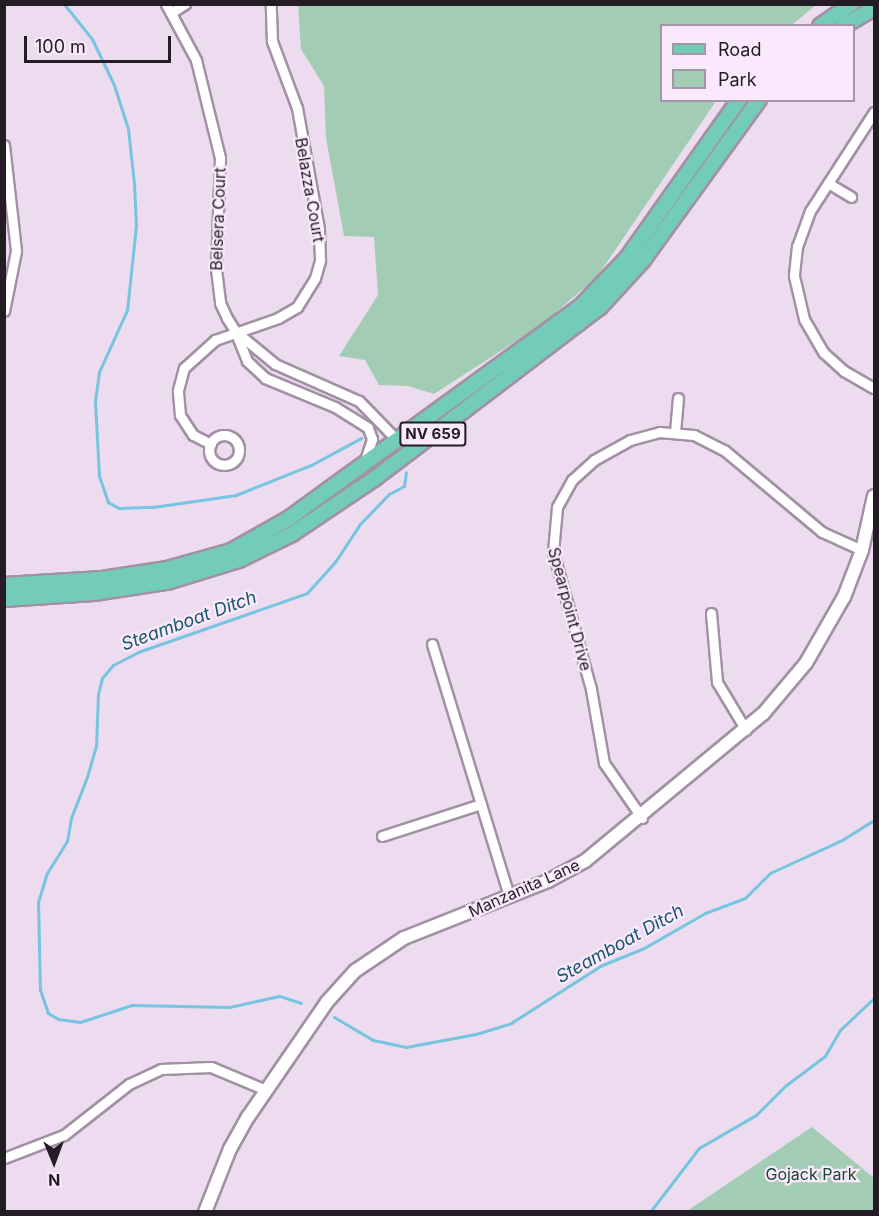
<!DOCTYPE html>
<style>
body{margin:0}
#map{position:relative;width:879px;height:1216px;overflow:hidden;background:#eddbef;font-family:Inter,sans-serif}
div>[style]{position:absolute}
.green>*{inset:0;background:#a2ccb4}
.stream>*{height:3px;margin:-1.5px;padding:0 1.5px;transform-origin:1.5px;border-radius:1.5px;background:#76c5e0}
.roads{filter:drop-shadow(2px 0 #a291a4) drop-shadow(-2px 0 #a291a4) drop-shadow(0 2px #a291a4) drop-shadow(0 -2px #a291a4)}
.street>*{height:9px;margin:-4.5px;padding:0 4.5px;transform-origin:4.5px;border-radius:4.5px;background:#fff}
.street>.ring{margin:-4.5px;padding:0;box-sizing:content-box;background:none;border:9px solid #fff;border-radius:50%}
.secondary>*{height:12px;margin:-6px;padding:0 6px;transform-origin:6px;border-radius:6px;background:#fff}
.primary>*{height:14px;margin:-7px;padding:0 7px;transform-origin:7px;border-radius:7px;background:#73ccb9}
span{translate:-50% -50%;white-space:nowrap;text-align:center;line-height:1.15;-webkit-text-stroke:4.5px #fae8fc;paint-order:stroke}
.shield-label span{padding:2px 4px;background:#fae8fc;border:2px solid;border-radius:4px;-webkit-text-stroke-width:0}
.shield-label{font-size:15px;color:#231c24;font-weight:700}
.street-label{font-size:16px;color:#231c24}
.park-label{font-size:16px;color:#144930}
.water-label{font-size:18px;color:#17586b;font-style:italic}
.frame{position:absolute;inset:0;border:6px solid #231c24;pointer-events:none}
.legend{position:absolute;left:660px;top:24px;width:195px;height:78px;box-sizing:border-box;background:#fae8fc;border:2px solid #a496a6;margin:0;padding:8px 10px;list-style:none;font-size:18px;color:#231c24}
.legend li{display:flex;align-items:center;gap:12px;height:30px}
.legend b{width:30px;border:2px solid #a496a6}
.north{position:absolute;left:24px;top:1132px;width:60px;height:60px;-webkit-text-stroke:4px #fae8fc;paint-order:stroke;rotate:179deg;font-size:16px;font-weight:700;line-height:24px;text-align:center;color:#231c24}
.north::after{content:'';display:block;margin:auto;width:21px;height:27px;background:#231c24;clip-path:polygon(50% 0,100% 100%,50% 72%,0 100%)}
.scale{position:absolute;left:24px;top:36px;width:147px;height:27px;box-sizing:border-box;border:3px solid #231c24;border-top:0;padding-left:8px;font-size:18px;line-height:21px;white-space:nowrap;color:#231c24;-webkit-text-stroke:4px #fae8fc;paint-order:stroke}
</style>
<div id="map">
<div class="green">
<div style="clip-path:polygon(298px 5px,298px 4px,816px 5px,792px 25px,662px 26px,662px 100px,716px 101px,597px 277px,541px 325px,434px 394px,408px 386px,379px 385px,365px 360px,339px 356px,378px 295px,374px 237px,344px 236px,326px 138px,324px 86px,301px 49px)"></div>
<div style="clip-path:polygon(812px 1127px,874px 1178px,874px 1211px,687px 1211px)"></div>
</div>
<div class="stream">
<div style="left:64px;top:4px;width:45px;rotate:51.3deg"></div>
<div style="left:92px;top:39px;width:51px;rotate:64.4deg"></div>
<div style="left:114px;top:85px;width:46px;rotate:72.3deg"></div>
<div style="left:128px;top:129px;width:54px;rotate:83.7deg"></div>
<div style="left:134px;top:183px;width:42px;rotate:87.3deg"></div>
<div style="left:136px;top:225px;width:85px;rotate:96deg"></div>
<div style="left:127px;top:310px;width:68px;rotate:114.3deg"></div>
<div style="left:99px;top:372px;width:30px;rotate:98deg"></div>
<div style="left:95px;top:402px;width:74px;rotate:86.9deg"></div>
<div style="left:99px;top:476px;width:28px;rotate:71deg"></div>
<div style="left:108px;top:502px;width:13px;rotate:29deg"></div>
<div style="left:119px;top:508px;width:34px;rotate:-2deg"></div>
<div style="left:153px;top:507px;width:84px;rotate:-8.2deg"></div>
<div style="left:236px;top:495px;width:83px;rotate:-21.9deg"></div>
<div style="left:313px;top:464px;width:55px;rotate:-28.4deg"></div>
<div style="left:301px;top:1003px;width:23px;rotate:-162deg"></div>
<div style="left:279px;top:996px;width:51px;rotate:167.6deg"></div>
<div style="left:229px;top:1007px;width:97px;rotate:-178.8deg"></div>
<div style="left:132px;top:1005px;width:55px;rotate:161.9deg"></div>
<div style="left:80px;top:1022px;width:22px;rotate:-172deg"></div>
<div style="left:58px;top:1019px;width:12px;rotate:-149deg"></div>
<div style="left:48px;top:1013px;width:24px;rotate:-109deg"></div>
<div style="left:40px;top:990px;width:88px;rotate:-91.3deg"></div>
<div style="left:38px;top:902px;width:30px;rotate:-73deg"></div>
<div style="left:47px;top:873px;width:38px;rotate:-58deg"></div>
<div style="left:67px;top:841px;width:23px;rotate:-80deg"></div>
<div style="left:71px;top:818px;width:44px;rotate:-68.7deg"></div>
<div style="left:87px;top:777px;width:32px;rotate:-74deg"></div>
<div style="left:96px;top:746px;width:52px;rotate:-87.8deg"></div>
<div style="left:98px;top:694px;width:16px;rotate:-76deg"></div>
<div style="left:102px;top:678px;width:17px;rotate:-50deg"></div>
<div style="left:113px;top:665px;width:28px;rotate:-27deg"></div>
<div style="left:138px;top:652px;width:179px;rotate:-19.2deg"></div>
<div style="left:307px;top:593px;width:42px;rotate:-47.9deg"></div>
<div style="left:335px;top:562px;width:45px;rotate:-56.7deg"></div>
<div style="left:360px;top:524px;width:42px;rotate:-46deg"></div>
<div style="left:389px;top:494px;width:17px;rotate:-28deg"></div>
<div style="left:404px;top:486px;width:14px;rotate:-82deg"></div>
<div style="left:334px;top:1017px;width:45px;rotate:30.5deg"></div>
<div style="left:373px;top:1040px;width:34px;rotate:12deg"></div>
<div style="left:406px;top:1047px;width:71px;rotate:-10.5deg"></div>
<div style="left:476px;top:1034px;width:37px;rotate:-17deg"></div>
<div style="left:511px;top:1023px;width:106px;rotate:-32.6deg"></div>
<div style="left:600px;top:966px;width:48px;rotate:-22.2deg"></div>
<div style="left:644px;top:948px;width:70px;rotate:-29.8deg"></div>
<div style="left:705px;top:913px;width:43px;rotate:-20.6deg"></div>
<div style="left:745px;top:898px;width:35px;rotate:-45deg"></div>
<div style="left:770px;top:873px;width:79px;rotate:-24.6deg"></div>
<div style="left:842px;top:840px;width:38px;rotate:-32deg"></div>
<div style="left:650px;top:1212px;width:81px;rotate:-52.6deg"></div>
<div style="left:699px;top:1148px;width:66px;rotate:-30.1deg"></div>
<div style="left:756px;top:1115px;width:41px;rotate:-45deg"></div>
<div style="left:785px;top:1086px;width:50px;rotate:-36.9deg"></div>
<div style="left:825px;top:1056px;width:30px;rotate:-60deg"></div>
<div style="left:840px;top:1030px;width:47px;rotate:-43.3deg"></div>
</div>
<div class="roads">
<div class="street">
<div style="left:166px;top:4px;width:64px;rotate:61.8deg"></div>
<div style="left:196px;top:60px;width:101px;rotate:76.2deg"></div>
<div style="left:220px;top:158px;width:111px;rotate:92.1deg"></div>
<div style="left:216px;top:269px;width:34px;rotate:83deg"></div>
<div style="left:220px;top:303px;width:17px;rotate:65deg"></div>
<div style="left:227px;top:318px;width:15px;rotate:58deg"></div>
<div style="left:235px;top:331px;width:52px;rotate:39.5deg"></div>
<div style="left:275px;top:364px;width:92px;rotate:23.8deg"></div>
<div style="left:359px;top:401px;width:54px;rotate:45.7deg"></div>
<div style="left:171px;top:13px;width:17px;rotate:-33deg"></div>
<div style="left:874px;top:112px;width:118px;rotate:122.9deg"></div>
<div style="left:810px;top:211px;width:37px;rotate:110deg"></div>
<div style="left:797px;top:246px;width:30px;rotate:96deg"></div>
<div style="left:794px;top:276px;width:44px;rotate:76.9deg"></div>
<div style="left:804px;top:319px;width:39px;rotate:60deg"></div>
<div style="left:824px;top:353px;width:27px;rotate:42deg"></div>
<div style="left:844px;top:371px;width:34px;rotate:30deg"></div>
<div style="left:4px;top:145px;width:107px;rotate:83.5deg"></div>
<div style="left:16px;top:251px;width:61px;rotate:101.3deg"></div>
<div style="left:828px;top:183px;width:27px;rotate:31deg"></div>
<div style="left:235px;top:331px;width:32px;rotate:68deg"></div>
<div style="left:247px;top:361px;width:25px;rotate:43deg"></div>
<div style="left:265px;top:378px;width:76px;rotate:22.5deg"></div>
<div style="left:335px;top:407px;width:39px;rotate:32deg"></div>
<div style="left:368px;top:428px;width:12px;rotate:70deg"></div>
<div style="left:372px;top:439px;width:22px;rotate:108deg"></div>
<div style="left:675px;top:432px;width:34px;rotate:-85deg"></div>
<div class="ring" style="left:209px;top:435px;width:21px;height:21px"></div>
<div style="left:211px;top:444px;width:20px;rotate:-153deg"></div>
<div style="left:193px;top:435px;width:24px;rotate:-123deg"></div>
<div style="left:180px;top:415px;width:25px;rotate:-95deg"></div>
<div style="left:178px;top:390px;width:23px;rotate:-75deg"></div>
<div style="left:184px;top:368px;width:42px;rotate:-42.1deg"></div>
<div style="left:215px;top:340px;width:67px;rotate:-19.2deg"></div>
<div style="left:278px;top:318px;width:22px;rotate:-30deg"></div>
<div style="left:297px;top:307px;width:34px;rotate:-58deg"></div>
<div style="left:315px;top:278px;width:19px;rotate:-74deg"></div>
<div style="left:320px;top:260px;width:31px;rotate:-92deg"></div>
<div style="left:319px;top:229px;width:123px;rotate:-100.3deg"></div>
<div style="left:297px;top:108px;width:72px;rotate:-110.5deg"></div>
<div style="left:272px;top:41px;width:37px;rotate:-92deg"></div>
<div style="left:711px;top:613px;width:69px;rotate:85deg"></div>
<div style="left:717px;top:682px;width:56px;rotate:58.9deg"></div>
<div style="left:432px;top:644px;width:264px;rotate:73deg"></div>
<div style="left:642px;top:818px;width:67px;rotate:-124.6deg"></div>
<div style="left:604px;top:763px;width:75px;rotate:-100deg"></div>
<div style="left:591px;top:689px;width:142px;rotate:-105.5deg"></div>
<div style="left:553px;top:552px;width:45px;rotate:-84.9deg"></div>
<div style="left:557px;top:507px;width:31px;rotate:-61deg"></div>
<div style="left:572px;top:480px;width:30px;rotate:-42deg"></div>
<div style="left:594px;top:460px;width:41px;rotate:-29.1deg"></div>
<div style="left:630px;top:440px;width:30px;rotate:-15deg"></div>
<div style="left:659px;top:432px;width:35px;rotate:5deg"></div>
<div style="left:694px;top:435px;width:34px;rotate:27deg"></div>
<div style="left:724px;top:450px;width:128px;rotate:39.9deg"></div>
<div style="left:822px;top:532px;width:44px;rotate:24.2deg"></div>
<div style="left:382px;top:836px;width:104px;rotate:-17.9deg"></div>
<div style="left:4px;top:1158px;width:64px;rotate:-21deg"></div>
<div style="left:64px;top:1135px;width:83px;rotate:-38.1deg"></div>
<div style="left:129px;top:1084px;width:35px;rotate:-25deg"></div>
<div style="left:161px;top:1069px;width:50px;rotate:-2.3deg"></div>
<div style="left:211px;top:1067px;width:60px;rotate:22.7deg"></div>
</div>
<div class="secondary">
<div style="left:205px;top:1212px;width:68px;rotate:-68.4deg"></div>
<div style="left:230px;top:1149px;width:37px;rotate:-61deg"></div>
<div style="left:248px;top:1117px;width:140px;rotate:-55.5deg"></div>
<div style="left:327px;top:1002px;width:42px;rotate:-47.9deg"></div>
<div style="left:355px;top:971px;width:59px;rotate:-34deg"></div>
<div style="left:404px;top:938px;width:155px;rotate:-21.6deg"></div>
<div style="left:548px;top:881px;width:42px;rotate:-28.4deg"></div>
<div style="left:585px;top:861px;width:231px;rotate:-39.6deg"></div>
<div style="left:763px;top:714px;width:67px;rotate:-49.9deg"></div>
<div style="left:806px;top:663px;width:76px;rotate:-60.1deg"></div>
<div style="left:844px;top:597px;width:50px;rotate:-69deg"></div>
<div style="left:862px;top:550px;width:55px;rotate:-77.5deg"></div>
</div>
<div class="primary">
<div style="left:820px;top:26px;width:39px;rotate:-35deg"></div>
<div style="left:844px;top:26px;width:35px;rotate:-31deg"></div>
<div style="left:4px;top:585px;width:98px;rotate:-3.5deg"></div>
<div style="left:102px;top:579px;width:66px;rotate:-8.7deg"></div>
<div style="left:167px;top:569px;width:66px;rotate:-15.7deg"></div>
<div style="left:231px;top:551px;width:65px;rotate:-29.3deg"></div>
<div style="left:288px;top:519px;width:362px;rotate:-36deg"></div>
<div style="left:581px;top:306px;width:66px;rotate:-46.2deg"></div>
<div style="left:627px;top:258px;width:194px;rotate:-54.7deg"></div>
<div style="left:4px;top:599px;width:90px;rotate:-3.8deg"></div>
<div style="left:94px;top:593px;width:74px;rotate:-8.6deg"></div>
<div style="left:167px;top:582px;width:75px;rotate:-17deg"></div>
<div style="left:239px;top:560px;width:59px;rotate:-26.1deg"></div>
<div style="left:292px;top:534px;width:99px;rotate:-33.9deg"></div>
<div style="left:374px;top:479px;width:284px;rotate:-37.3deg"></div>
<div style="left:600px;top:307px;width:64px;rotate:-47.5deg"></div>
<div style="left:643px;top:260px;width:198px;rotate:-54.1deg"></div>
</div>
</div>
<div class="shield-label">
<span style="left:433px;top:434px">NV 659</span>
</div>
<div class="street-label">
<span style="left:310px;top:190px;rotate:80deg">Belazza Court</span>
<span style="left:218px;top:219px;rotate:-88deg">Belsera Court</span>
<span style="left:570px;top:609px;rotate:75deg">Spearpoint Drive</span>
<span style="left:524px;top:888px;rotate:-24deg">Manzanita Lane</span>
</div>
<div class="park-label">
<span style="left:811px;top:1174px">Gojack Park</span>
</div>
<div class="water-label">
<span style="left:189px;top:621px;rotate:-20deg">Steamboat Ditch</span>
<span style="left:620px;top:944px;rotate:-29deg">Steamboat Ditch</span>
</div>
<div class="frame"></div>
<ul class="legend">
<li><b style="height:8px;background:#73ccb9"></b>Road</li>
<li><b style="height:16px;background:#a2ccb4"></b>Park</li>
</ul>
<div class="north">N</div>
<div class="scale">100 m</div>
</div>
